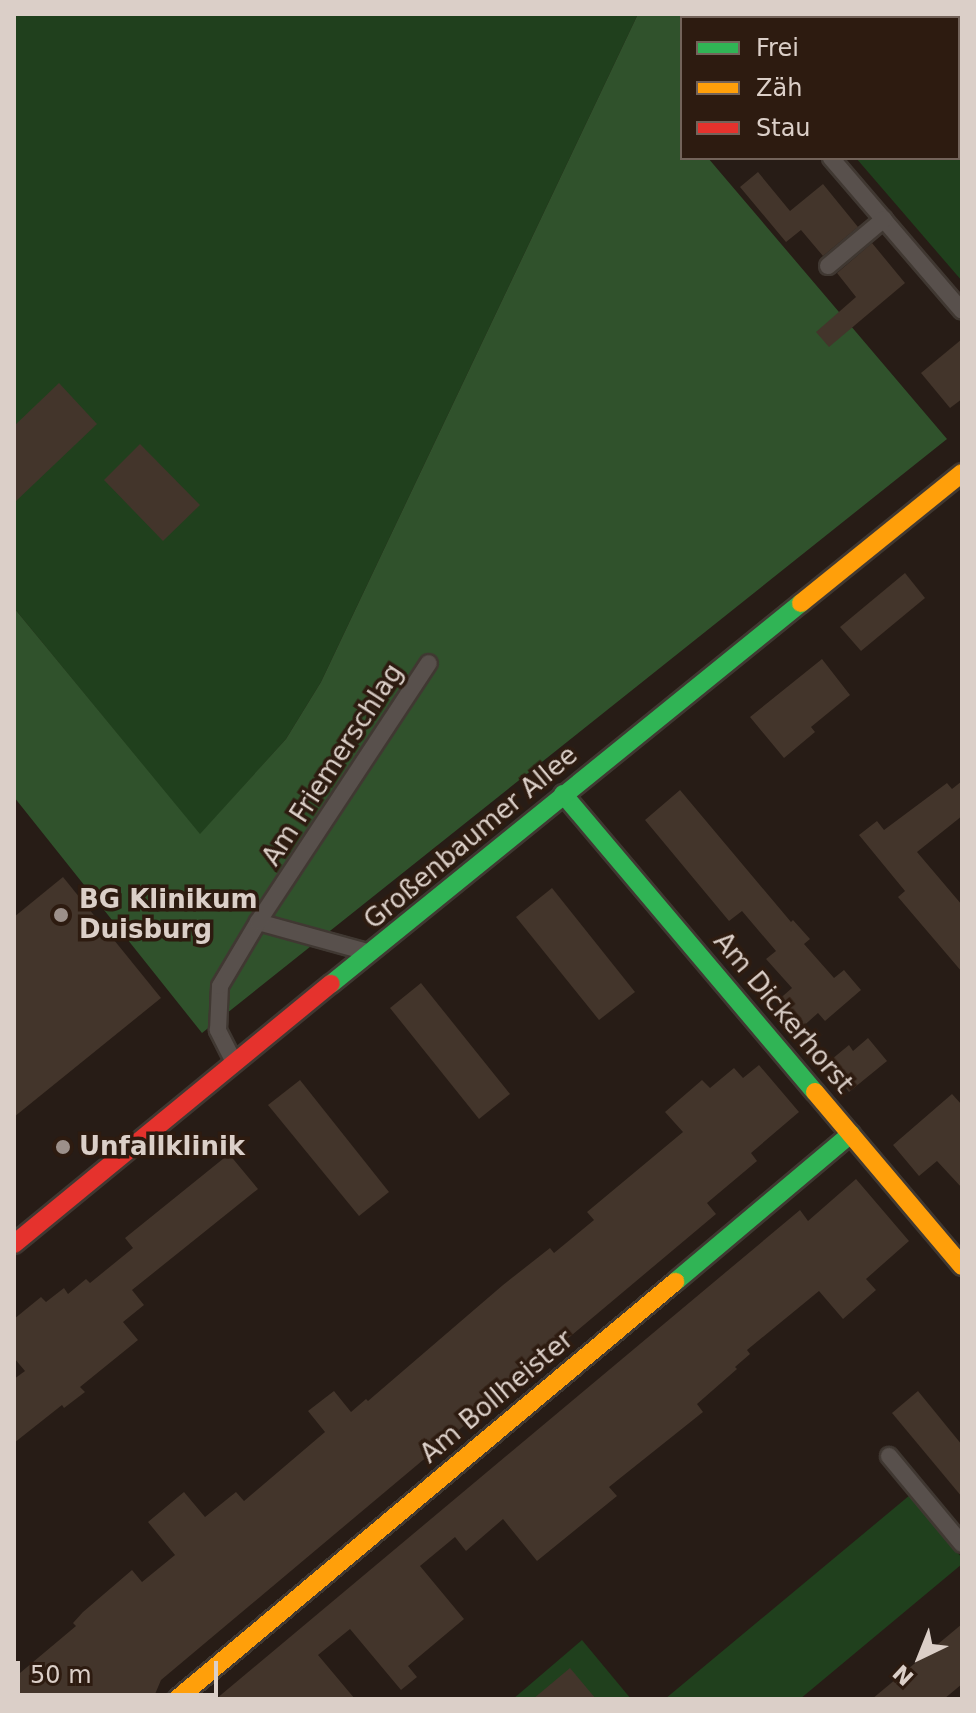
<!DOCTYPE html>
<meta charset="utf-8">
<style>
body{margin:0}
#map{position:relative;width:976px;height:1713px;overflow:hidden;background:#271c16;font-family:"DejaVu Sans",sans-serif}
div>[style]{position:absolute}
.green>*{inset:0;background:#20401d}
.forest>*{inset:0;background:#30522c}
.building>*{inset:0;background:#43352b}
.roads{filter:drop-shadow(2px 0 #403832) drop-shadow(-2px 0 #403832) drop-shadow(0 2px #403832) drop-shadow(0 -2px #403832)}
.lane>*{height:16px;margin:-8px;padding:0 8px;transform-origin:8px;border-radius:8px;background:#58504c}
.fast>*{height:18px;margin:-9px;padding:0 9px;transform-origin:9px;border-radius:9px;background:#30b455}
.slow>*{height:18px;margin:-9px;padding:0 9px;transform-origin:9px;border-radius:9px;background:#ff9f0a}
.jam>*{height:18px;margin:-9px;padding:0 9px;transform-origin:9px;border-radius:9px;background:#e5322d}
.dots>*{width:22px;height:22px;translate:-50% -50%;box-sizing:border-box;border:4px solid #2d1b10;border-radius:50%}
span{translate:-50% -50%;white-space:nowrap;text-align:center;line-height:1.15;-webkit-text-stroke:7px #2d1b10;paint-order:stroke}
.street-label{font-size:26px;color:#dbcfc8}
.poi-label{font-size:26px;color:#dbcfc8;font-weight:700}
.left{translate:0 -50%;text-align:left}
.frame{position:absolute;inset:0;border:16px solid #dbcfc8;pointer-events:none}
.legend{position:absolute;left:680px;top:16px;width:280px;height:144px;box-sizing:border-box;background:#2d1b10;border:2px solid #73635a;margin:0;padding:10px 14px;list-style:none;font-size:24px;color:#dbcfc8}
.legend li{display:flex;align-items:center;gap:16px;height:40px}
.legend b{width:40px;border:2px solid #73635a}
.north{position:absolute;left:880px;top:1617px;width:80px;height:80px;-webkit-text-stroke:6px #2d1b10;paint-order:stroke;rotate:223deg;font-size:22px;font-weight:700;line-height:32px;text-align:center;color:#dbcfc8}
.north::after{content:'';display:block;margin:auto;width:28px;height:36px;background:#dbcfc8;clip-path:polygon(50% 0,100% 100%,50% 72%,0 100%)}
.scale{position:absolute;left:16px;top:1661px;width:202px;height:36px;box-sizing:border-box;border:4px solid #dbcfc8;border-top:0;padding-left:10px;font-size:24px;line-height:28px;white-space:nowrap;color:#dbcfc8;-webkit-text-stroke:6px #2d1b10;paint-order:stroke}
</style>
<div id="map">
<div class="green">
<div style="clip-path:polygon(14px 14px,638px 14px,321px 682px,286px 739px,200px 835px,14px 608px)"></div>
<div style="clip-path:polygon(742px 14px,962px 14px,962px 281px,856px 158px,958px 158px,958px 18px,740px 18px)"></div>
<div style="clip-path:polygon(910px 1495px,962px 1558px,962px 1564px,800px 1699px,665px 1699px)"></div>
<div style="clip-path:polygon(582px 1640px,631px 1699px,513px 1699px)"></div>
</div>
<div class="forest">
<div style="clip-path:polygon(638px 14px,742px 14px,740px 18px,682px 18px,682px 158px,708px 158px,947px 439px,202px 1033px,14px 797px,14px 608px,200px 834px,286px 739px,321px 682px)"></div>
</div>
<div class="building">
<div style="clip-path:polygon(758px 172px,790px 211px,823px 184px,858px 227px,823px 256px,801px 230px,786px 242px,740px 187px)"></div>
<div style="clip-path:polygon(872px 243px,905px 283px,829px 347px,816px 332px,856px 297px,837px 273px)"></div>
<div style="clip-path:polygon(962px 339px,962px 399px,950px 408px,921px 373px)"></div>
<div style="clip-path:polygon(59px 383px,97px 424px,14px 503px,14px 426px)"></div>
<div style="clip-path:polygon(140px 444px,200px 505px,163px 541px,104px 480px)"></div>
<div style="clip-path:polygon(905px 573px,925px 598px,861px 651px,840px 627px)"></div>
<div style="clip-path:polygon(822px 659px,850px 695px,811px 727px,815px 732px,784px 758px,750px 717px)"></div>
<div style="clip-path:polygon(962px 781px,962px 816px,917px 852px,962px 905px,962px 972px,898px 897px,905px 891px,859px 835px,877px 821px,884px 830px,947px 783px,952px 789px)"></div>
<div style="clip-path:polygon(680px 790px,791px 922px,793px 920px,810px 939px,804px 944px,834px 978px,844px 970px,861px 990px,825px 1021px,818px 1013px,799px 1030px,776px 1002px,792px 988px,766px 959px,776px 951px,742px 911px,729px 921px,645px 820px)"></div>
<div style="clip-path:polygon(63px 877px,161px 998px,14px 1117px,14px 917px)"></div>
<div style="clip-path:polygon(552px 888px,635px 992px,599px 1020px,516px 917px)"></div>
<div style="clip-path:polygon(421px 983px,510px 1094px,479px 1119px,390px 1008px)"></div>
<div style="clip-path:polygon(868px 1038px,887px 1061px,849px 1092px,826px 1064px,849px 1045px,853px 1051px)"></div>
<div style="clip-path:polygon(759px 1065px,799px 1112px,751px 1153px,757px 1161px,707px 1203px,716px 1214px,161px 1680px,153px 1699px,14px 1699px,14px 1678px,76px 1626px,73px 1623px,83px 1612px,132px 1570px,142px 1582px,175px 1555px,148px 1522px,184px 1492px,205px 1517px,236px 1492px,244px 1501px,325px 1432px,308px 1411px,334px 1391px,351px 1412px,366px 1399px,368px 1401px,503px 1285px,550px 1248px,554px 1253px,594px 1220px,587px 1212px,683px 1132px,665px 1112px,702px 1080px,710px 1088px,734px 1068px,743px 1078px)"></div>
<div style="clip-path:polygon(300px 1080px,389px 1192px,359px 1216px,268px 1105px)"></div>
<div style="clip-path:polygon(952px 1094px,962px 1105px,962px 1188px,937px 1161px,919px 1176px,893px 1145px)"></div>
<div style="clip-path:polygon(229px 1154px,258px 1189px,132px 1290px,144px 1305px,123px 1322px,138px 1340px,80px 1387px,85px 1392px,64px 1408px,62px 1405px,14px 1443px,14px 1379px,25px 1371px,14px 1358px,14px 1319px,41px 1297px,46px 1302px,64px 1288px,68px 1294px,86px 1279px,90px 1283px,133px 1248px,125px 1238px)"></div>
<div style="clip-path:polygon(856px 1179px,909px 1241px,866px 1279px,876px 1290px,843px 1319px,819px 1291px,747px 1350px,750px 1354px,735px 1367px,737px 1369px,697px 1404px,703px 1412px,609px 1487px,617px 1496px,537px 1561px,503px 1519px,466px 1551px,455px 1537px,420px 1566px,464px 1619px,408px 1666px,417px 1677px,401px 1690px,350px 1629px,318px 1655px,355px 1699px,216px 1699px,800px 1210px,808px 1221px)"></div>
<div style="clip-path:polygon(918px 1391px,962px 1445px,962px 1497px,892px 1413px)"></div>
<div style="clip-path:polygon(962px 1624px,962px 1684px,944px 1699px,872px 1699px)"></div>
<div style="clip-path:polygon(570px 1668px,596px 1699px,533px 1699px)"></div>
</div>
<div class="roads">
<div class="lane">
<div style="left:831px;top:158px;width:201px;rotate:49.4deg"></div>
<div style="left:828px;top:266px;width:73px;rotate:-40deg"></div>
<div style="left:258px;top:922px;width:109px;rotate:15.4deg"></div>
<div style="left:233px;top:1060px;width:34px;rotate:-117deg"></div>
<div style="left:218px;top:1030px;width:44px;rotate:-87.4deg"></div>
<div style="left:220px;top:986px;width:74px;rotate:-59.3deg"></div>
<div style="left:258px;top:922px;width:310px;rotate:-56.6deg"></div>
<div style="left:889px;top:1456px;width:114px;rotate:50.3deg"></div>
</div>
<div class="fast">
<div style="left:563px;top:794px;width:390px;rotate:49.8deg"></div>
<div style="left:331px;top:984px;width:605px;rotate:-39.03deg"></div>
<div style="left:675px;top:1282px;width:230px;rotate:-40.1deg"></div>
</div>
<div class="slow">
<div style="left:801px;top:603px;width:207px;rotate:-38.9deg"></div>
<div style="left:815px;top:1092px;width:228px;rotate:49.8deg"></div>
<div style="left:177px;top:1699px;width:650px;rotate:-39.94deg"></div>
</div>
<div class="jam">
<div style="left:14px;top:1244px;width:410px;rotate:-39.4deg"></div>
</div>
</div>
<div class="dots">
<div style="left:61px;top:915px;background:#9c908a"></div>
<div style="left:63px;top:1147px;background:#9c908a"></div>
</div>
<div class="street-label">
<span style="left:333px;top:765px;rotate:-57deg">Am Friemerschlag</span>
<span style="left:471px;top:838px;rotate:-40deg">Großenbaumer Allee</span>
<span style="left:783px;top:1013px;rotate:50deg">Am Dickerhorst</span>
<span style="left:497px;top:1397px;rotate:-40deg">Am Bollheister</span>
</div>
<div class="poi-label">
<span class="left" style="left:79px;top:915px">BG Klinikum<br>Duisburg</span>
<span class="left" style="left:79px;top:1147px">Unfallklinik</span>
</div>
<div class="frame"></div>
<ul class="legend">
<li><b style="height:10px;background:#30b455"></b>Frei</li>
<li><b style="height:10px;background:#ff9f0a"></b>Zäh</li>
<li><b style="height:10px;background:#e5322d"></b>Stau</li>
</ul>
<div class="north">N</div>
<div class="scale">50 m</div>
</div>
